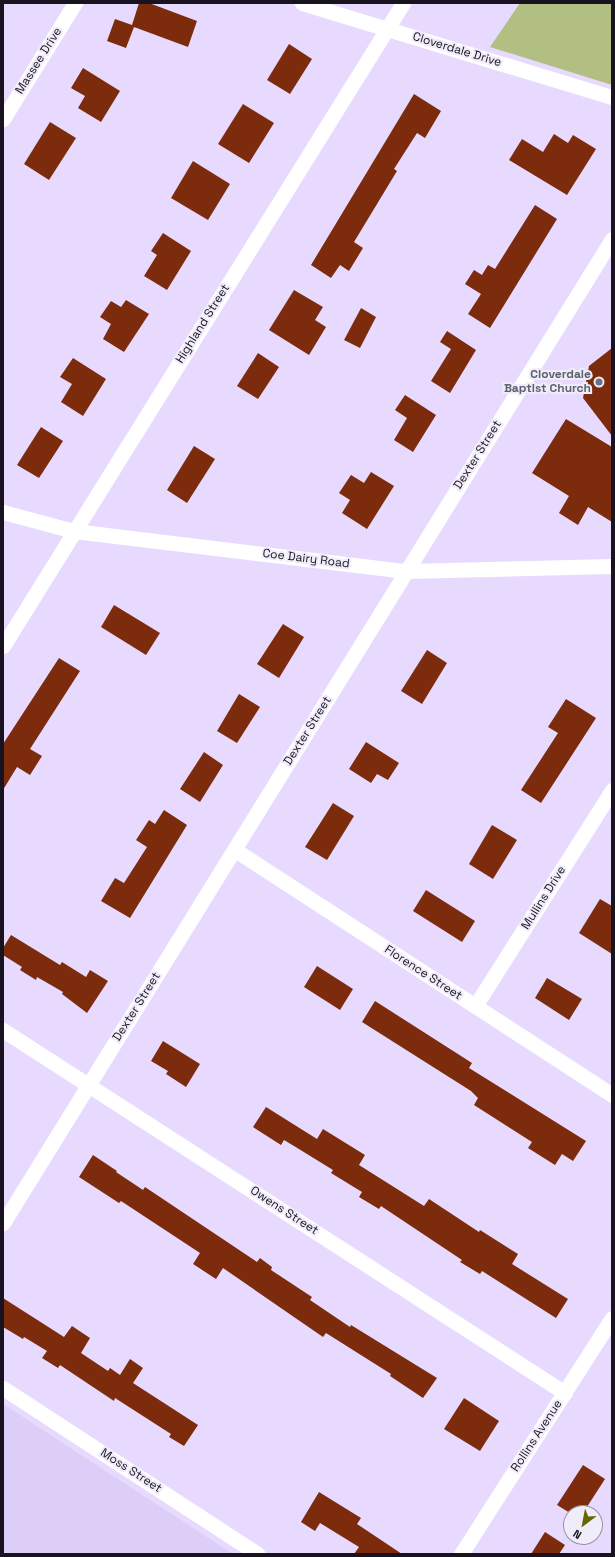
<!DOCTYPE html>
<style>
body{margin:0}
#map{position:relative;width:615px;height:1557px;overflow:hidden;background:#e7dafe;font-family:"Space Grotesk",sans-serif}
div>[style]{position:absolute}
.built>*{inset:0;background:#ddcef8}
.green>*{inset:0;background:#b1bf83}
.building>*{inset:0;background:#7c2c0c}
.minor>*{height:15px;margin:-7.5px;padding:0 7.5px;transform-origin:7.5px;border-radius:7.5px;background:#fff}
.dots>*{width:11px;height:11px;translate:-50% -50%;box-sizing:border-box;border:2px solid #f1ecfa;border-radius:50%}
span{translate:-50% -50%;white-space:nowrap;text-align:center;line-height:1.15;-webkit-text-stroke:4px #f1ecfa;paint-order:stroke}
.street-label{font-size:12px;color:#18131f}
.worship-label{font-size:12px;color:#5b616d;font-weight:700}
.right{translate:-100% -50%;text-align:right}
.frame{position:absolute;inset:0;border:4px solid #18131f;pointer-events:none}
.north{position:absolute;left:563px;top:1505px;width:40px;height:40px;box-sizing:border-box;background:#f1ecfa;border:1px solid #9a95a2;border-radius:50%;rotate:212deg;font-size:11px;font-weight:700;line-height:16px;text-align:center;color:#18131f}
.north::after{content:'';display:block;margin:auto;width:14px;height:18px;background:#666701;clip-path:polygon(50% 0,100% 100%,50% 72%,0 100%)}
</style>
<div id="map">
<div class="built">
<div style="clip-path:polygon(3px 1404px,233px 1554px,3px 1554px)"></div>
</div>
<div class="green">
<div style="clip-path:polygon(520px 3px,612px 3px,612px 85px,490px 47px)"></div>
</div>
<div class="building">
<div style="clip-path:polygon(139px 3px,149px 3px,197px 21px,188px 47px,134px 27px,126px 48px,107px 41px,115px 19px,132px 25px)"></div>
<div style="clip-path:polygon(289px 44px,312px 59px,290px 94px,267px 80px)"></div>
<div style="clip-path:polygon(83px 68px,120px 91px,101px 122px,78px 108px,85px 96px,71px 88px)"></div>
<div style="clip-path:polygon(414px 94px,441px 111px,425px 138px,417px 133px,394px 169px,397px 171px,354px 242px,363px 248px,349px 271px,340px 265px,331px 278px,311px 265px)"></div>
<div style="clip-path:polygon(243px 104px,274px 123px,249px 163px,218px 144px)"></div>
<div style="clip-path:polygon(50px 122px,76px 138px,49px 180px,24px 164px)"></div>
<div style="clip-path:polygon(554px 134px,568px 143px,573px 135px,596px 149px,567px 195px,509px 160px,522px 139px,543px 152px)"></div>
<div style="clip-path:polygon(193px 161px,230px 184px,208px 220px,171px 198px)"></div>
<div style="clip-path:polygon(535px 205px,557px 219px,490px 328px,468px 314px,481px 294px,465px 284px,474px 270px,482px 275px,488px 265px,495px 269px)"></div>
<div style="clip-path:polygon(163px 233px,191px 251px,167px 290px,144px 276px,157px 255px,151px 251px)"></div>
<div style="clip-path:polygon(294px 290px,323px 307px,315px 320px,326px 327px,309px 355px,269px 330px)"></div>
<div style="clip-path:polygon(126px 300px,149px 314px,124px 352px,103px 339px,111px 324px,100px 317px,111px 301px,121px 307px)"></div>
<div style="clip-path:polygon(361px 308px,376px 317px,360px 348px,344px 340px)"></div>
<div style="clip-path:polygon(447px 331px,476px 350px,450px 393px,431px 381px,451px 349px,440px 342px)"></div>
<div style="clip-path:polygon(612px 348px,612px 436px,583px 398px,589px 366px)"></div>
<div style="clip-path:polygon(258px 353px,279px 367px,258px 399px,237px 386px)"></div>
<div style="clip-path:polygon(73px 358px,106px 379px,83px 416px,61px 402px,72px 384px,60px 377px)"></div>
<div style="clip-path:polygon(405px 395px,436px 415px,413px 452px,394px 440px,407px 418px,395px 410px)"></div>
<div style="clip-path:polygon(566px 419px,612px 447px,612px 522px,588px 507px,578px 525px,559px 513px,569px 496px,532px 473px)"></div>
<div style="clip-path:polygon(41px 427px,63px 441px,39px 478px,17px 465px)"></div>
<div style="clip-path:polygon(194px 446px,215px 459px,187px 503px,167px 490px)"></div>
<div style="clip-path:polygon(371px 472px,394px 486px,367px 529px,342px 513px,350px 500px,339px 493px,351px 475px,364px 483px)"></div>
<div style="clip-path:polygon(114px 605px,160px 633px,146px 655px,101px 627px)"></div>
<div style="clip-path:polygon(283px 624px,304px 637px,279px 678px,257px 664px)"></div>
<div style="clip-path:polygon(427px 650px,447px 663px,422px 704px,401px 691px)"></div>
<div style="clip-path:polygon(59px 658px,80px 671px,30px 749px,42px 756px,30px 775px,17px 767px,3px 790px,3px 744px)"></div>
<div style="clip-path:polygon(239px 694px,260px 707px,237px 743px,217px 731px)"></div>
<div style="clip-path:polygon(566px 699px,596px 718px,541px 803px,521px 790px,558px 733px,548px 727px)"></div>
<div style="clip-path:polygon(366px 742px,399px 763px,388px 780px,377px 774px,371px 783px,349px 769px)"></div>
<div style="clip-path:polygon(204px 752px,223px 765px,200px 802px,180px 789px)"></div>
<div style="clip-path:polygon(333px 803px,354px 816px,327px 860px,305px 847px)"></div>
<div style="clip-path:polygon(164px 810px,187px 825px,130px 918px,101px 901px,115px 878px,124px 883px,147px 847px,136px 840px,149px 820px,155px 824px)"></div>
<div style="clip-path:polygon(492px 825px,517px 840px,493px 879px,469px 864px)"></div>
<div style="clip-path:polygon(426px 890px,475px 921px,462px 942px,413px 911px)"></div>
<div style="clip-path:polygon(600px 899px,612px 906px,612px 954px,579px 933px)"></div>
<div style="clip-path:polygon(11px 935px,60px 965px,62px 962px,86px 977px,90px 970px,108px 981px,87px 1013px,62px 994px,63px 992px,37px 977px,36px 980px,20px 970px,22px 967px,3px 955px,3px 948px)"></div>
<div style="clip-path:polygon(317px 966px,353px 989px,340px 1010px,304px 987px)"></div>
<div style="clip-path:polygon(547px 978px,582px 999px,569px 1020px,535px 998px)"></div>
<div style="clip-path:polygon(375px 1001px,472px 1063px,469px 1068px,586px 1141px,573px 1161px,562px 1154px,555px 1165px,528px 1148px,532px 1142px,474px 1105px,478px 1098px,471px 1091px,362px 1022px)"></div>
<div style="clip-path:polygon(163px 1041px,200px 1064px,186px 1087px,166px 1074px,168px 1071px,151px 1061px)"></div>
<div style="clip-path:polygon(266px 1107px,317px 1139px,323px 1129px,365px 1155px,359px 1165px,424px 1206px,429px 1199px,479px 1232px,480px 1230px,518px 1254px,512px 1264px,568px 1299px,556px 1318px,482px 1271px,480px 1274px,460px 1262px,462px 1260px,381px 1206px,379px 1209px,359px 1197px,362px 1192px,331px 1173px,333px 1170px,294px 1146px,284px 1140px,281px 1145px,253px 1127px)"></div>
<div style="clip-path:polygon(93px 1155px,117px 1171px,116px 1172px,143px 1190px,145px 1187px,257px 1262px,260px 1258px,272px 1267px,271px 1270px,312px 1297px,310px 1300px,350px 1327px,351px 1325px,437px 1378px,423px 1398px,390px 1376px,391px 1374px,326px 1333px,323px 1337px,223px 1268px,216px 1279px,193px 1264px,200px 1253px,121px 1201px,119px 1203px,79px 1177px)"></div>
<div style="clip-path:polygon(3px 1298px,64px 1337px,72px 1326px,90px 1338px,81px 1353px,108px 1371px,110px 1368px,120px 1375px,130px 1359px,143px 1368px,133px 1383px,198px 1425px,184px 1446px,169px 1437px,171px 1434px,115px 1398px,114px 1401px,60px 1365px,58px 1368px,42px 1358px,47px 1351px,24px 1337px,23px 1339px,3px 1327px)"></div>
<div style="clip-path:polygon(464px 1398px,499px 1421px,480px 1451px,444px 1429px)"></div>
<div style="clip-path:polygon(583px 1465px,605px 1479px,583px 1513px,570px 1513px,557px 1505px)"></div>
<div style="clip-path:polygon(319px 1492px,361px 1518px,357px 1524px,402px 1554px,354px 1554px,359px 1547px,320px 1523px,315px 1531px,301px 1522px)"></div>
<div style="clip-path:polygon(545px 1532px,565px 1545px,559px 1554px,531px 1554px)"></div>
</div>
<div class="minor">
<div style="left:302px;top:3px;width:324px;rotate:16.9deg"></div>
<div style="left:3px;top:119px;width:137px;rotate:-58.2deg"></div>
<div style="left:3px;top:512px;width:73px;rotate:15deg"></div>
<div style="left:74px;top:531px;width:334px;rotate:6.9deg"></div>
<div style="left:406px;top:571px;width:206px;rotate:-1.4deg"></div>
<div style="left:3px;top:646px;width:757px;rotate:-58.11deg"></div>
<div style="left:235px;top:850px;width:450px;rotate:33deg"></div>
<div style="left:475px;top:1006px;width:256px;rotate:-57.6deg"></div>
<div style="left:3px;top:1030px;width:669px;rotate:32.86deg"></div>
<div style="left:3px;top:1223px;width:1157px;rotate:-58.25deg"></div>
<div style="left:3px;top:1388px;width:304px;rotate:33.1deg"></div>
<div style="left:461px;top:1554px;width:280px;rotate:-57.4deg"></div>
</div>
<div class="dots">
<div style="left:599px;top:382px;background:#6b7280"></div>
</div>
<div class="street-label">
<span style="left:457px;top:50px;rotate:17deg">Cloverdale Drive</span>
<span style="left:39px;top:61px;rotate:-58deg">Massee Drive</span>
<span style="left:203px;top:324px;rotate:-58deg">Highland Street</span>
<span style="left:478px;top:455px;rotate:-58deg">Dexter Street</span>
<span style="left:306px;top:559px;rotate:7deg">Coe Dairy Road</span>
<span style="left:308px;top:731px;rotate:-58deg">Dexter Street</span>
<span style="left:544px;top:898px;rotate:-58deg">Mullins Drive</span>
<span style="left:423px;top:973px;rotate:33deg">Florence Street</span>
<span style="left:137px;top:1007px;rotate:-58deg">Dexter Street</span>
<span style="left:284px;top:1211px;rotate:33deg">Owens Street</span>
<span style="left:537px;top:1436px;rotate:-57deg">Rollins Avenue</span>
<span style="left:131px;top:1471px;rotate:33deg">Moss Street</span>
</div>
<div class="worship-label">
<span class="right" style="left:591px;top:382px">Cloverdale<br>Baptist Church</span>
</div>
<div class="frame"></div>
<div class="north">N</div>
</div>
